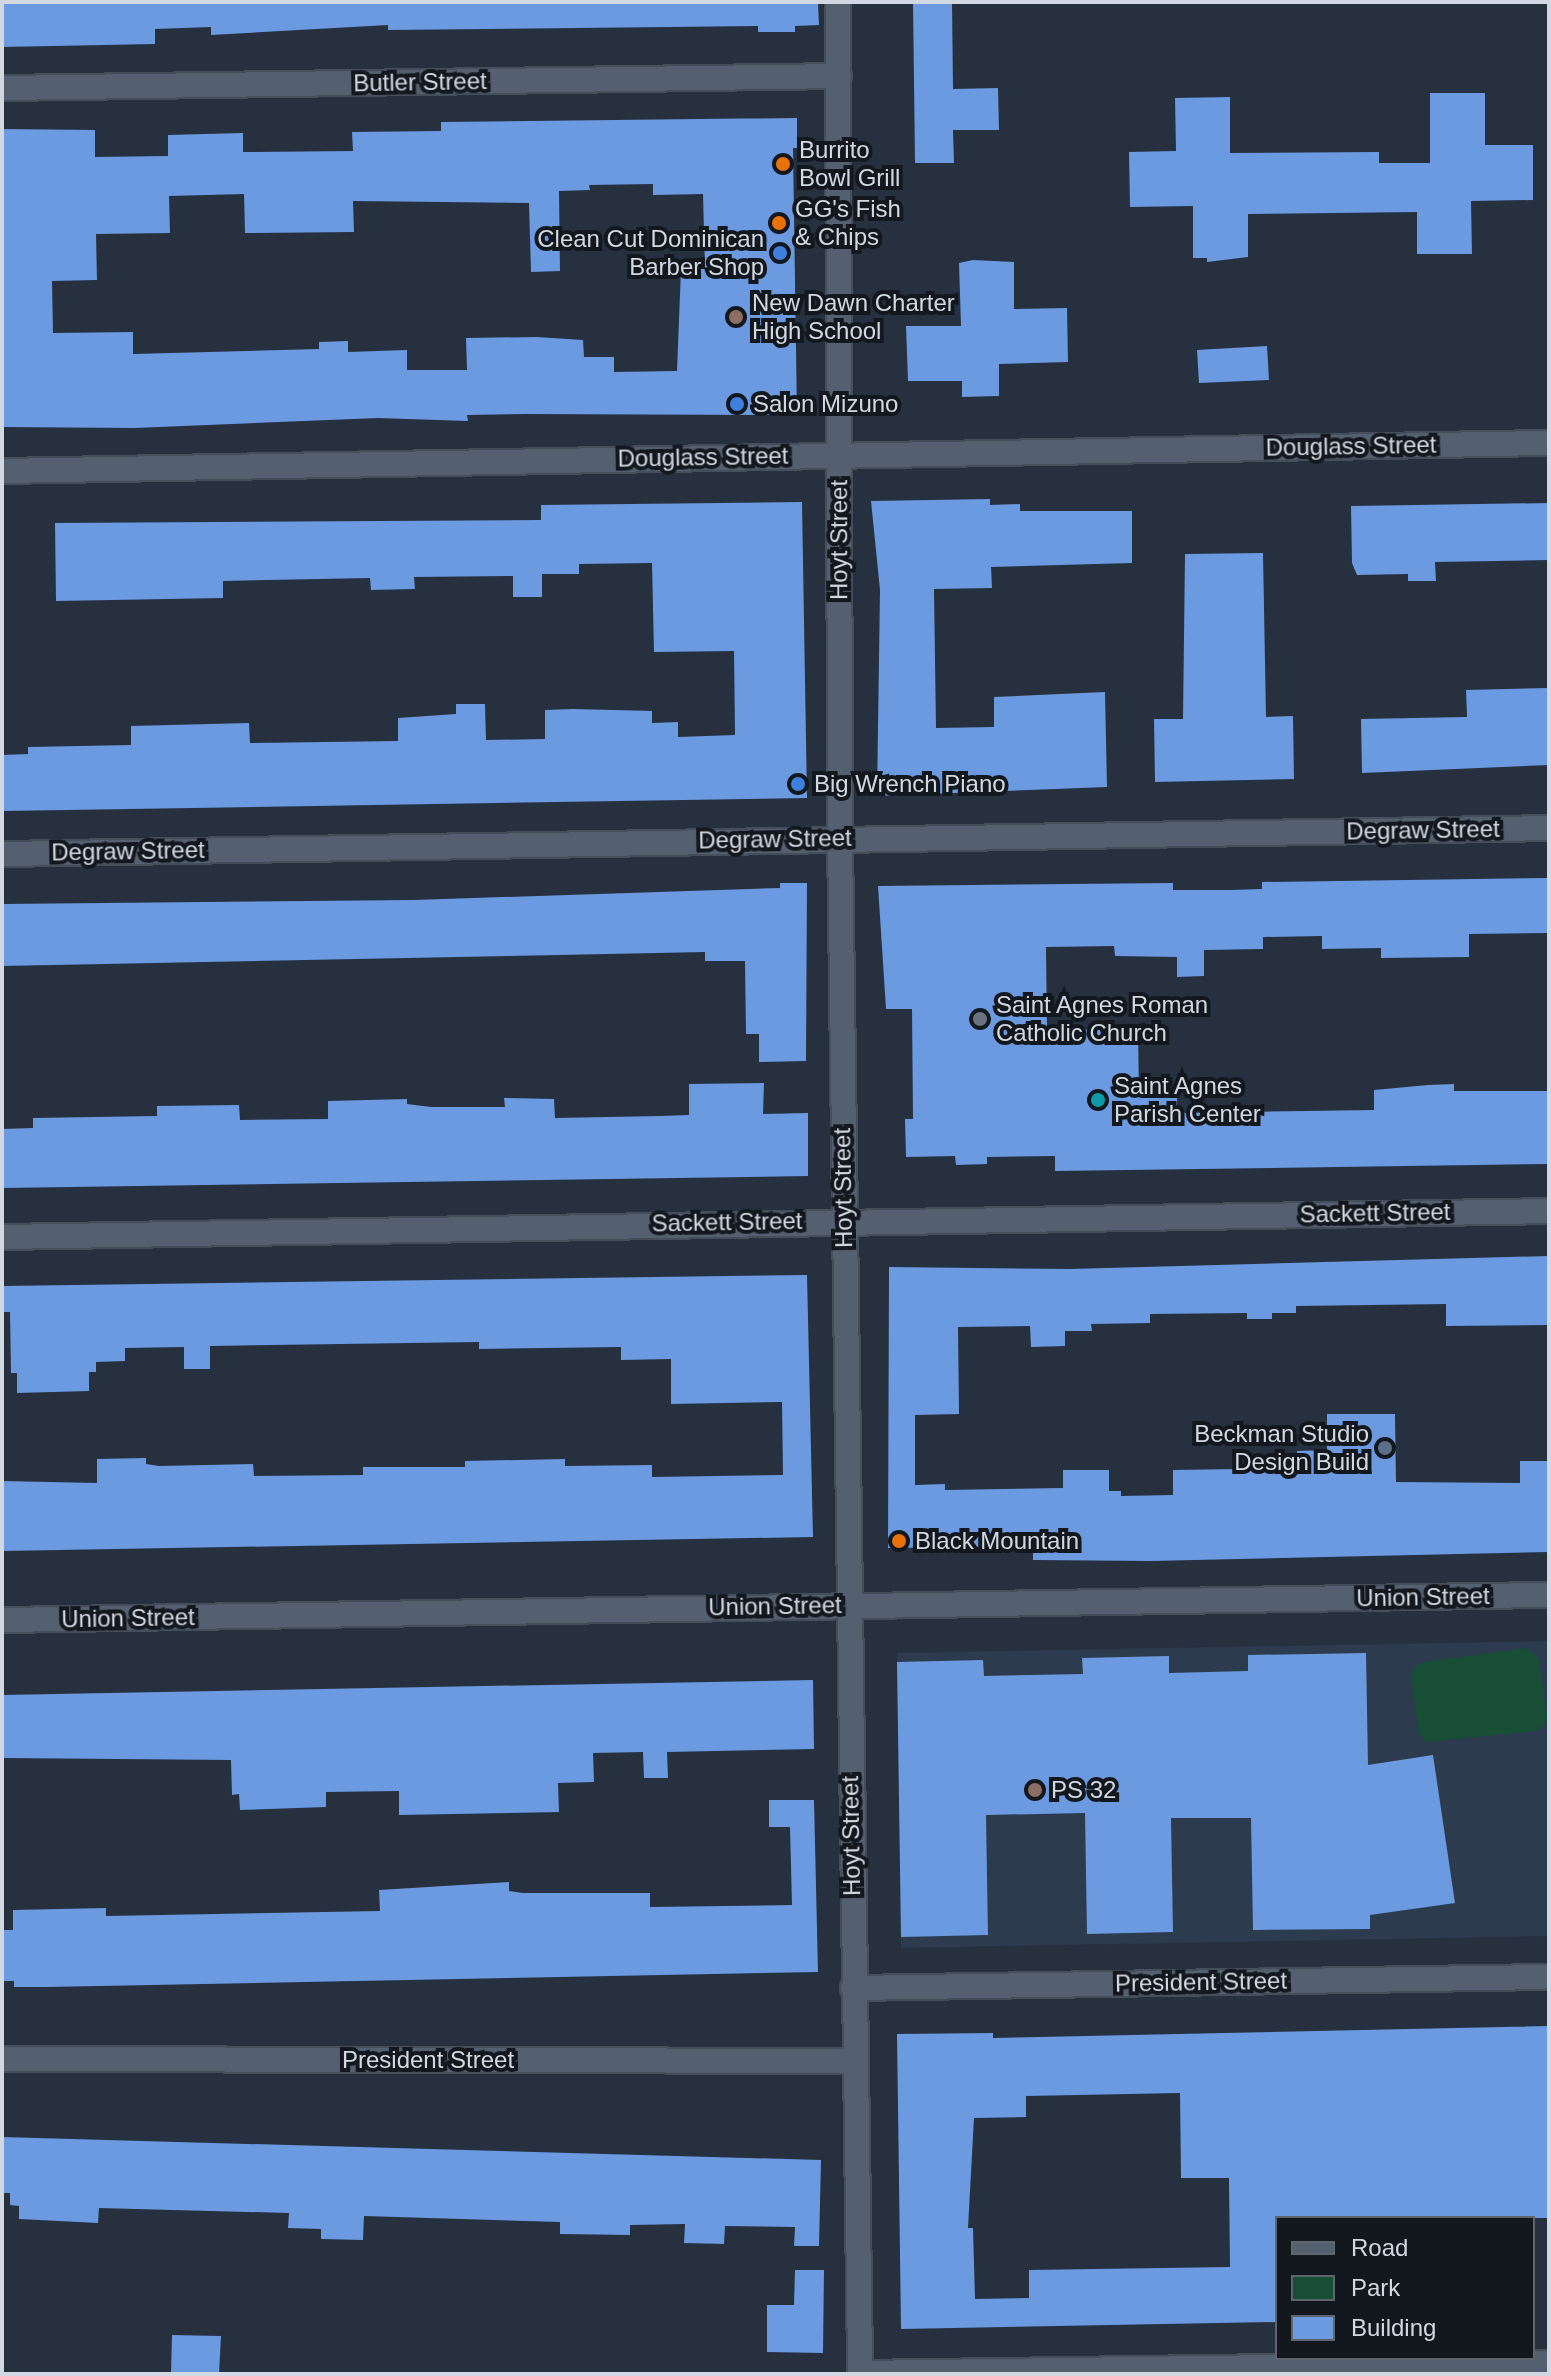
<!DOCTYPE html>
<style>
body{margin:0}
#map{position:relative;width:1551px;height:2376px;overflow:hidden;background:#26303f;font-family:Helvetica,sans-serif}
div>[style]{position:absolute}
.built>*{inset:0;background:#2d3b4f}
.green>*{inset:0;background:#174e35}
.building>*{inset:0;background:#6b9ae1}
.roads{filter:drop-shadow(2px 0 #464e5a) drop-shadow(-2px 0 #464e5a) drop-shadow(0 2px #464e5a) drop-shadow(0 -2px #464e5a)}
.minor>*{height:24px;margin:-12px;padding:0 12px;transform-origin:12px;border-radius:12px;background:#545f70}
.dots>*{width:22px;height:22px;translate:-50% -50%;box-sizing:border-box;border:4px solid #13181f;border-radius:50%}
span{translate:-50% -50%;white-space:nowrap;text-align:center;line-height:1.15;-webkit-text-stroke:8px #13181f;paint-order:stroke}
.street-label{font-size:24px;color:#d2d8e2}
.poi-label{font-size:24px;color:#d2d8e2}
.left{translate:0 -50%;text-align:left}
.right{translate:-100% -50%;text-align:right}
.frame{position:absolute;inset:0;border:4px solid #d2d8e2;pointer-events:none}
.legend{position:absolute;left:1275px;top:2216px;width:260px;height:144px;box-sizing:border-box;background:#13181f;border:2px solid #5f656d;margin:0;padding:10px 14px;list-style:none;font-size:24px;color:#d2d8e2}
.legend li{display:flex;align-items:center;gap:16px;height:40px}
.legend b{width:40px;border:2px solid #5f656d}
</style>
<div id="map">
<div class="built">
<div style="clip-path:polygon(1549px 1641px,1549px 1936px,901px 1948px,897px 1653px)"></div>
</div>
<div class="green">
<div style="clip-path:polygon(1526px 1648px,1539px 1658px,1547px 1717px,1544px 1725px,1536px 1731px,1425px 1742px,1419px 1734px,1411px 1675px,1415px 1667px,1422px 1662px)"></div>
</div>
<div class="building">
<div style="clip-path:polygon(2px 2px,818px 2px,819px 25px,795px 26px,795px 32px,758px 32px,758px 26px,388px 30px,388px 25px,211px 35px,211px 27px,155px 29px,155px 44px,2px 47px)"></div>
<div style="clip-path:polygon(913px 2px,952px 2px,953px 89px,998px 88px,999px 130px,953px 130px,954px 163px,915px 163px)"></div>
<div style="clip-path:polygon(1430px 93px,1485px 93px,1485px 145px,1533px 145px,1533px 200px,1471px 201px,1472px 254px,1417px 254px,1417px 212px,1248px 214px,1248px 257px,1207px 262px,1207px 258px,1193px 258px,1193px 206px,1130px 207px,1129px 152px,1176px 151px,1175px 98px,1230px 97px,1230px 153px,1379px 152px,1379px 163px,1430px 163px)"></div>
<div style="clip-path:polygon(evenodd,797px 118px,797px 148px,793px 148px,797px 415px,526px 414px,467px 415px,468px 421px,378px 418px,135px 428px,2px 427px,2px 129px,95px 130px,95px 157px,168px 156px,168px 135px,243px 133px,243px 152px,353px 151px,352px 132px,441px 131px,441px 122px,797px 118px,653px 184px,653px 195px,703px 194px,705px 269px,681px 269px,677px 371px,614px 372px,614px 357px,584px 357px,583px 340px,536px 337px,466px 338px,467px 370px,407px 370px,407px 350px,348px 352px,348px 341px,319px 342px,319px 349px,133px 354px,133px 332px,53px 333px,52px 281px,97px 280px,96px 234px,170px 233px,169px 196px,244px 194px,245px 233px,354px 232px,353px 201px,529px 203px,531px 272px,560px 271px,559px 191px,590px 190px,589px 185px,653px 184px)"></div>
<div style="clip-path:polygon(973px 260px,1014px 262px,1014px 309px,1067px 308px,1068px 362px,999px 364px,999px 396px,962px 397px,962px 381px,908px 381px,906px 326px,961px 326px,959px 263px)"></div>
<div style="clip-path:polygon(1267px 346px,1269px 380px,1199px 383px,1197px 350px)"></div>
<div style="clip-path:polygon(990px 499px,990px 505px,1020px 504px,1020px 511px,1132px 511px,1132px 563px,991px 567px,992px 588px,934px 589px,936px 728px,994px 727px,994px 697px,1105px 692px,1107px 787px,877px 796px,880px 590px,871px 501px)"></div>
<div style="clip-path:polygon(802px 502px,807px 798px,2px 811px,2px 755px,28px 754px,28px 747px,131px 745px,131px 726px,249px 723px,250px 743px,398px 741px,398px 718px,456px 714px,456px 704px,485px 704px,486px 740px,545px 739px,545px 710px,573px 709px,652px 711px,652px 723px,678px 722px,678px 737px,735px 735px,734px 651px,654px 652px,652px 563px,579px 564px,579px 574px,542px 574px,542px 597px,513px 597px,513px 576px,414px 577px,415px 589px,371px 590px,370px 578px,223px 581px,223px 598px,56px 601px,55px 523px,541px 520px,541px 505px)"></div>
<div style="clip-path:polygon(1549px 503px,1549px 560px,1435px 562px,1436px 581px,1408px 581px,1408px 574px,1357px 575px,1352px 563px,1351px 506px)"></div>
<div style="clip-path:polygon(1263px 553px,1266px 717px,1293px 716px,1294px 779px,1155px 782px,1154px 719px,1183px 719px,1185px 554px)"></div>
<div style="clip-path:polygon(1549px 688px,1549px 765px,1362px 773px,1361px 719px,1467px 717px,1466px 690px)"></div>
<div style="clip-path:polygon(1549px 878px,1549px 933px,1469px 934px,1469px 957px,1381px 958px,1381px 948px,1322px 949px,1322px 936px,1263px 937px,1263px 949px,1204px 950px,1204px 976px,1177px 977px,1177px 957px,1115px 956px,1114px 946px,1046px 947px,1047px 1030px,1138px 1029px,1139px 1096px,1177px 1095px,1177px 1113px,1374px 1110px,1374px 1090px,1428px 1085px,1454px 1084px,1454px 1091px,1549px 1091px,1549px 1164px,1055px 1171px,1055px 1156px,987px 1157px,987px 1164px,956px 1165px,955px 1156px,906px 1157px,905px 1119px,913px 1119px,912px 1009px,886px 1009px,878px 886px,1173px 883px,1173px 890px,1231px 890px,1262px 889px,1262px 882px)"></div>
<div style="clip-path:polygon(780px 883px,807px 883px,806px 1061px,759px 1062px,759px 1034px,746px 1034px,745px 961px,705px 961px,705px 952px,2px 966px,2px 904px,414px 900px,780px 888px)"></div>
<div style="clip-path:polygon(764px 1083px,763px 1114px,808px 1113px,808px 1176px,2px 1188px,2px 1129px,33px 1128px,33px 1118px,157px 1116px,157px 1106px,239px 1105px,240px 1120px,328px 1119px,328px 1101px,407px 1099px,407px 1104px,431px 1107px,505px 1107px,504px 1098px,554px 1099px,555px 1118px,660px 1116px,689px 1115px,689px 1084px)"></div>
<div style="clip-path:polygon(1549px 1256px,1549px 1325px,1446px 1326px,1446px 1304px,1296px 1306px,1296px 1313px,1272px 1313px,1272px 1319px,1247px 1319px,1247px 1313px,1150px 1314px,1150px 1323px,1091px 1324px,1092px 1331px,1065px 1331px,1065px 1346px,1031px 1347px,1030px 1326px,958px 1327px,959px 1414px,915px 1415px,915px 1485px,945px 1484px,945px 1490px,1063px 1488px,1063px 1470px,1109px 1470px,1109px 1491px,1121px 1491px,1121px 1496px,1173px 1495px,1173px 1470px,1298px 1468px,1297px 1451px,1327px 1450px,1327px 1414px,1395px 1414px,1396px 1482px,1520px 1483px,1520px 1461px,1549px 1461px,1549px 1552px,1151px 1561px,1033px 1560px,1033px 1546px,888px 1548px,889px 1267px,1070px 1269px)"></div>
<div style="clip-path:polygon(807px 1275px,813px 1537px,2px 1551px,2px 1481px,97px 1483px,97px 1459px,146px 1458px,146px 1464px,159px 1466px,253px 1464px,254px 1476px,363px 1475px,363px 1467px,465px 1467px,465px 1461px,565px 1459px,565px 1466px,652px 1465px,652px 1477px,783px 1475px,782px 1402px,671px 1404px,671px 1359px,621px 1360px,621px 1347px,479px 1349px,479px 1342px,210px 1346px,210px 1369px,184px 1369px,184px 1347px,125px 1348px,125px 1361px,96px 1362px,96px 1372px,89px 1372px,89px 1391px,17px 1393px,17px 1373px,11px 1373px,10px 1312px,2px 1312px,2px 1286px)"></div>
<div style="clip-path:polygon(1366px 1653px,1368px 1765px,1433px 1755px,1455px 1903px,1370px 1915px,1370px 1929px,1253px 1930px,1251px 1818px,1171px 1818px,1173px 1932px,1087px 1934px,1085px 1813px,986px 1815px,988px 1935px,901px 1937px,897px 1662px,983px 1660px,984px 1676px,1083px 1674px,1082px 1658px,1169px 1656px,1169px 1673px,1248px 1671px,1248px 1655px)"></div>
<div style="clip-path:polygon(813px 1680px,814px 1749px,667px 1752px,668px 1778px,644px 1778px,643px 1752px,593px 1753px,594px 1782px,558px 1783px,559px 1812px,399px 1815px,399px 1791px,326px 1792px,326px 1807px,240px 1810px,239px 1794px,232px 1795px,231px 1760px,2px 1758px,2px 1695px)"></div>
<div style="clip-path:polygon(769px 1800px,814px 1800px,818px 1972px,46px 1987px,14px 1987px,14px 1981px,2px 1981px,2px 1930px,13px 1930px,13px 1910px,106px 1908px,106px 1916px,380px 1911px,379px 1890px,509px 1882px,509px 1891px,523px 1893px,650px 1893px,650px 1907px,792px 1905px,790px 1827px,769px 1827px)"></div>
<div style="clip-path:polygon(evenodd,1549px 2026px,1549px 2218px,1277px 2218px,1277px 2322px,901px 2329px,897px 2034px,993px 2033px,993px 2038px,1549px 2026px,1180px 2093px,1181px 2178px,1229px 2178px,1230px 2267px,1029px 2270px,1029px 2298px,975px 2299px,973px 2228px,968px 2228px,974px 2118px,1026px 2117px,1026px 2096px,1180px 2093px)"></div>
<div style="clip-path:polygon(2px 2137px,821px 2160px,819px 2246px,794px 2246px,795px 2227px,725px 2226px,724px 2244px,684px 2243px,685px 2224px,630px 2225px,630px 2235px,560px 2234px,560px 2222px,364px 2216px,363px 2240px,321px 2239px,321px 2229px,288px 2228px,289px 2213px,99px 2208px,98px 2223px,19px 2219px,19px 2206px,10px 2205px,10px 2193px,2px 2193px)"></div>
<div style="clip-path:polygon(795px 2270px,824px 2270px,823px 2353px,767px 2352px,767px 2305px,794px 2305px)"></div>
<div style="clip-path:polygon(172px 2335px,221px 2336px,219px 2374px,171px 2374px)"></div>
</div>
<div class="roads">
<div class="minor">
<div style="left:838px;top:2px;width:835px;rotate:89.86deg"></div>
<div style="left:840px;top:837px;width:1537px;rotate:89.25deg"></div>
<div style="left:2px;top:88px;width:837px;rotate:-0.82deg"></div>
<div style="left:2px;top:471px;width:1547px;rotate:-1.04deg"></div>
<div style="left:2px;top:854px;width:1547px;rotate:-0.96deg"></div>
<div style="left:2px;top:1237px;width:1547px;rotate:-0.96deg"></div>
<div style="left:2px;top:1620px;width:1547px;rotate:-0.93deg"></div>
<div style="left:853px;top:1988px;width:696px;rotate:-0.91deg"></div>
<div style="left:2px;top:2059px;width:853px;rotate:0.13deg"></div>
<div style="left:860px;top:2373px;width:689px;rotate:-0.83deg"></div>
</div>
</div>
<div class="dots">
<div style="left:783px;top:164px;background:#e8710a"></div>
<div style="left:779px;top:223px;background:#e8710a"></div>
<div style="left:780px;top:253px;background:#3f7fe0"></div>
<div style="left:736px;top:317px;background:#8d6e63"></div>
<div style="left:737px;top:404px;background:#3f7fe0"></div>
<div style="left:798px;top:784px;background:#3f7fe0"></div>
<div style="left:980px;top:1019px;background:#6b7280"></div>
<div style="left:1098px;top:1100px;background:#0f9aa8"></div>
<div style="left:1385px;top:1448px;background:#5c6f8a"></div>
<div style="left:899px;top:1541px;background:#e8710a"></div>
<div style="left:1035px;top:1790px;background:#8d6e63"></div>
</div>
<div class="street-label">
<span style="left:420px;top:82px;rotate:-1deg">Butler Street</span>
<span style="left:1351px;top:446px;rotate:-1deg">Douglass Street</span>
<span style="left:703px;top:457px;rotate:-1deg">Douglass Street</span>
<span style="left:839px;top:540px;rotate:-90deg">Hoyt Street</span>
<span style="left:1423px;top:830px;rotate:-1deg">Degraw Street</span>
<span style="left:775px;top:839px;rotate:-1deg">Degraw Street</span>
<span style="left:128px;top:851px;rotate:-1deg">Degraw Street</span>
<span style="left:843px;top:1188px;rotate:-91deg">Hoyt Street</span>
<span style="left:1375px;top:1213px;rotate:-1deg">Sackett Street</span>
<span style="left:727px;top:1222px;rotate:-1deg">Sackett Street</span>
<span style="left:1423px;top:1597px;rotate:-1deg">Union Street</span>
<span style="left:775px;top:1606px;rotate:-1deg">Union Street</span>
<span style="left:128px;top:1618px;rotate:-1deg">Union Street</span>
<span style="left:851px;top:1836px;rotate:-91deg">Hoyt Street</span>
<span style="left:1201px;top:1982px;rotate:-1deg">President Street</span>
<span style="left:428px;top:2060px">President Street</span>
</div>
<div class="poi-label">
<span class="left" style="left:799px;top:164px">Burrito<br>Bowl Grill</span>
<span class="left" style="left:795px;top:223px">GG's Fish<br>&amp; Chips</span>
<span class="right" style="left:764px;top:253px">Clean Cut Dominican<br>Barber Shop</span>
<span class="left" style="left:752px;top:317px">New Dawn Charter<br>High School</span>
<span class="left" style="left:753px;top:404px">Salon Mizuno</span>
<span class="left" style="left:814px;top:784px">Big Wrench Piano</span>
<span class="left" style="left:996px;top:1019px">Saint Agnes Roman<br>Catholic Church</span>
<span class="left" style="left:1114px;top:1100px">Saint Agnes<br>Parish Center</span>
<span class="right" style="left:1369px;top:1448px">Beckman Studio<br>Design Build</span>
<span class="left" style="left:915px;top:1541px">Black Mountain</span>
<span class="left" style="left:1051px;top:1790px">PS 32</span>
</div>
<div class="frame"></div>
<ul class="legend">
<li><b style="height:10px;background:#545f70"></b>Road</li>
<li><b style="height:22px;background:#174e35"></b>Park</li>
<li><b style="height:22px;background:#6b9ae1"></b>Building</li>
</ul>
</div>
